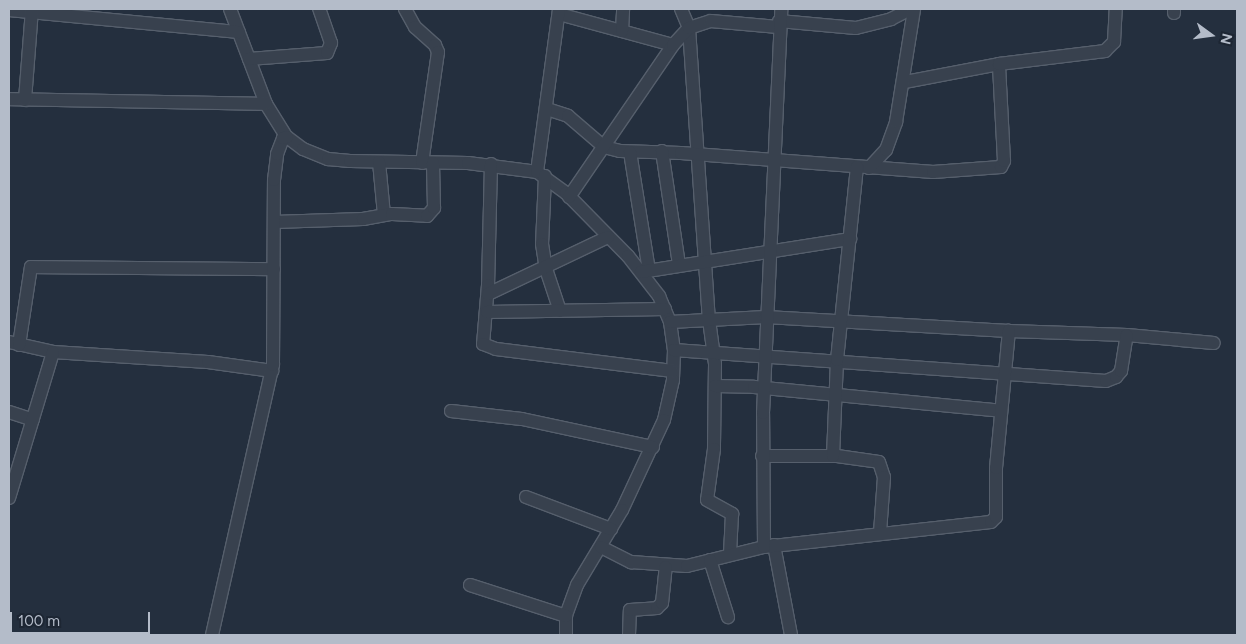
<!DOCTYPE html>
<html>
<head>
<meta charset="utf-8">
<style>
  body { margin:0 }
  #map { position:relative; width:1246px; height:644px; overflow:hidden; background:#242f3e; font-family:Figtree,sans-serif }
  div>[style] { position:absolute }
  .roads { filter:drop-shadow(1px 0 #565f6c) drop-shadow(-1px 0 #565f6c) drop-shadow(0 1px #565f6c) drop-shadow(0 -1px #565f6c) }
  .minor>* { height:12px; margin:-6px; padding:0 6px; transform-origin:6px; border-radius:6px; background:#38414e }
  span { translate:-50% -50%; white-space:nowrap; text-align:center; line-height:1.15; -webkit-text-stroke:4.5px #1d2633; paint-order:stroke }
  .frame { position:absolute; inset:0; border:10px solid #b4bcc9; pointer-events:none }
  .north { position:absolute; left:1186px; top:10px; width:50px; height:50px; -webkit-text-stroke:4px #1d2633; paint-order:stroke; rotate:104deg; font-size:14px; font-weight:700; line-height:20px; text-align:center; color:#b4bcc9 }
  .north::after { content:''; display:block; margin:auto; width:18px; height:22px; background:#b4bcc9; clip-path:polygon(50% 0,100% 100%,50% 72%,0 100%) }
  .scale { position:absolute; left:10px; top:612px; width:140px; height:22px; box-sizing:border-box; border:2px solid #b4bcc9; border-top:0; padding-left:6px; font-size:15px; line-height:18px; white-space:nowrap; color:#b4bcc9; -webkit-text-stroke:4px #1d2633; paint-order:stroke }
</style>
</head>
<body>
<div id="map">
  <div class="roads">
    <div class="minor">
      <i style="left:230px;top:9px;width:102px;rotate:69.2deg"></i>
      <i style="left:266px;top:104px;width:39px;rotate:58deg"></i>
      <i style="left:287px;top:137px;width:20px;rotate:37deg"></i>
      <i style="left:303px;top:149px;width:27px;rotate:22deg"></i>
      <i style="left:328px;top:159px;width:22px;rotate:5deg"></i>
      <i style="left:350px;top:161px;width:118px;rotate:1deg"></i>
      <i style="left:468px;top:163px;width:70px;rotate:7.4deg"></i>
      <i style="left:537px;top:172px;width:36px;rotate:36deg"></i>
      <i style="left:566px;top:193px;width:88px;rotate:45.5deg"></i>
      <i style="left:628px;top:256px;width:51px;rotate:52.2deg"></i>
      <i style="left:659px;top:296px;width:28px;rotate:67deg"></i>
      <i style="left:670px;top:322px;width:28px;rotate:82deg"></i>
      <i style="left:674px;top:350px;width:30px;rotate:92deg"></i>
      <i style="left:673px;top:380px;width:41px;rotate:102.7deg"></i>
      <i style="left:664px;top:420px;width:99px;rotate:115deg"></i>
      <i style="left:622px;top:510px;width:87px;rotate:121deg"></i>
      <i style="left:577px;top:585px;width:33px;rotate:110deg"></i>
      <i style="left:566px;top:616px;width:19px;rotate:90deg"></i>
      <i style="left:405px;top:9px;width:21px;rotate:61deg"></i>
      <i style="left:415px;top:27px;width:27px;rotate:42deg"></i>
      <i style="left:435px;top:45px;width:8px;rotate:67deg"></i>
      <i style="left:438px;top:52px;width:112px;rotate:98.2deg"></i>
      <i style="left:681px;top:9px;width:21px;rotate:67deg"></i>
      <i style="left:689px;top:28px;width:293px;rotate:86.1deg"></i>
      <i style="left:709px;top:320px;width:44px;rotate:82.2deg"></i>
      <i style="left:715px;top:364px;width:85px;rotate:90.7deg"></i>
      <i style="left:714px;top:449px;width:51px;rotate:97.8deg"></i>
      <i style="left:707px;top:500px;width:29px;rotate:29deg"></i>
      <i style="left:732px;top:514px;width:40px;rotate:92.9deg"></i>
      <i style="left:9px;top:10px;width:231px;rotate:5.5deg"></i>
      <i style="left:1174px;top:13px;width:4px;rotate:-90deg"></i>
      <i style="left:559px;top:14px;width:118px;rotate:15.2deg"></i>
      <i style="left:779px;top:21px;width:77px;rotate:5.2deg"></i>
      <i style="left:856px;top:28px;width:36px;rotate:-14deg"></i>
      <i style="left:891px;top:19px;width:22px;rotate:-27deg"></i>
      <i style="left:622px;top:31px;width:22px;rotate:-87deg"></i>
      <i style="left:249px;top:59px;width:78px;rotate:-4.4deg"></i>
      <i style="left:327px;top:53px;width:11px;rotate:-68deg"></i>
      <i style="left:331px;top:43px;width:36px;rotate:-109deg"></i>
      <i style="left:905px;top:82px;width:96px;rotate:-10.8deg"></i>
      <i style="left:9px;top:99px;width:257px;rotate:1.1deg"></i>
      <i style="left:25px;top:100px;width:91px;rotate:-85.6deg"></i>
      <i style="left:547px;top:109px;width:22px;rotate:18deg"></i>
      <i style="left:568px;top:116px;width:48px;rotate:40.7deg"></i>
      <i style="left:604px;top:147px;width:16px;rotate:14deg"></i>
      <i style="left:620px;top:151px;width:61px;rotate:1.9deg"></i>
      <i style="left:681px;top:153px;width:253px;rotate:4.3deg"></i>
      <i style="left:933px;top:172px;width:68px;rotate:-4.2deg"></i>
      <i style="left:1001px;top:167px;width:7px;rotate:-63deg"></i>
      <i style="left:1004px;top:161px;width:97px;rotate:-93deg"></i>
      <i style="left:999px;top:64px;width:107px;rotate:-7deg"></i>
      <i style="left:1105px;top:51px;width:13px;rotate:-45deg"></i>
      <i style="left:1114px;top:42px;width:33px;rotate:-87deg"></i>
      <i style="left:662px;top:151px;width:115px;rotate:81.5deg"></i>
      <i style="left:630px;top:152px;width:120px;rotate:80.9deg"></i>
      <i style="left:379px;top:162px;width:53px;rotate:84.6deg"></i>
      <i style="left:491px;top:164px;width:121px;rotate:91.4deg"></i>
      <i style="left:488px;top:285px;width:59px;rotate:94.8deg"></i>
      <i style="left:483px;top:344px;width:14px;rotate:21deg"></i>
      <i style="left:496px;top:349px;width:178px;rotate:7.1deg"></i>
      <i style="left:869px;top:168px;width:25px;rotate:-47deg"></i>
      <i style="left:886px;top:150px;width:30px;rotate:-70deg"></i>
      <i style="left:896px;top:122px;width:114px;rotate:-80.9deg"></i>
      <i style="left:537px;top:172px;width:164px;rotate:-82.3deg"></i>
      <i style="left:545px;top:176px;width:68px;rotate:92.5deg"></i>
      <i style="left:542px;top:244px;width:25px;rotate:81deg"></i>
      <i style="left:546px;top:269px;width:44px;rotate:71.6deg"></i>
      <i style="left:569px;top:197px;width:184px;rotate:-55.6deg"></i>
      <i style="left:673px;top:45px;width:23px;rotate:-47deg"></i>
      <i style="left:689px;top:28px;width:23px;rotate:-18deg"></i>
      <i style="left:711px;top:21px;width:67px;rotate:5.1deg"></i>
      <i style="left:274px;top:222px;width:89px;rotate:-1.9deg"></i>
      <i style="left:363px;top:219px;width:29px;rotate:-10deg"></i>
      <i style="left:392px;top:214px;width:35px;rotate:3deg"></i>
      <i style="left:427px;top:216px;width:11px;rotate:-49deg"></i>
      <i style="left:434px;top:208px;width:45px;rotate:-91.3deg"></i>
      <i style="left:641px;top:272px;width:212px;rotate:-9deg"></i>
      <i style="left:488px;top:294px;width:133px;rotate:-25.4deg"></i>
      <i style="left:487px;top:312px;width:178px;rotate:-1deg"></i>
      <i style="left:670px;top:322px;width:96px;rotate:-3deg"></i>
      <i style="left:766px;top:317px;width:243px;rotate:3.3deg"></i>
      <i style="left:1009px;top:331px;width:118px;rotate:1.9deg"></i>
      <i style="left:1127px;top:335px;width:87px;rotate:5.3deg"></i>
      <i style="left:9px;top:342px;width:45px;rotate:12.8deg"></i>
      <i style="left:53px;top:352px;width:155px;rotate:3.7deg"></i>
      <i style="left:208px;top:362px;width:65px;rotate:8deg"></i>
      <i style="left:19px;top:345px;width:79px;rotate:-81.3deg"></i>
      <i style="left:31px;top:267px;width:243px;rotate:0.5deg"></i>
      <i style="left:674px;top:350px;width:433px;rotate:4.1deg"></i>
      <i style="left:1106px;top:381px;width:11px;rotate:-22deg"></i>
      <i style="left:1116px;top:377px;width:8px;rotate:-50deg"></i>
      <i style="left:1121px;top:371px;width:36px;rotate:-81deg"></i>
      <i style="left:715px;top:386px;width:39px;rotate:1deg"></i>
      <i style="left:754px;top:387px;width:248px;rotate:5.5deg"></i>
      <i style="left:451px;top:411px;width:71px;rotate:6.4deg"></i>
      <i style="left:522px;top:419px;width:134px;rotate:12.1deg"></i>
      <i style="left:9px;top:412px;width:25px;rotate:18deg"></i>
      <i style="left:762px;top:456px;width:75px"></i>
      <i style="left:837px;top:456px;width:42px;rotate:8.1deg"></i>
      <i style="left:879px;top:462px;width:16px;rotate:72deg"></i>
      <i style="left:884px;top:477px;width:56px;rotate:94.1deg"></i>
      <i style="left:833px;top:456px;width:96px;rotate:-87.6deg"></i>
      <i style="left:837px;top:360px;width:194px;rotate:-84.1deg"></i>
      <i style="left:526px;top:497px;width:91px;rotate:20.6deg"></i>
      <i style="left:9px;top:498px;width:152px;rotate:-73.2deg"></i>
      <i style="left:774px;top:545px;width:92px;rotate:79.3deg"></i>
      <i style="left:601px;top:547px;width:34px;rotate:27deg"></i>
      <i style="left:631px;top:562px;width:56px;rotate:4.1deg"></i>
      <i style="left:687px;top:566px;width:79px;rotate:-13.9deg"></i>
      <i style="left:764px;top:547px;width:228px;rotate:-6.3deg"></i>
      <i style="left:991px;top:522px;width:7px;rotate:-45deg"></i>
      <i style="left:996px;top:517px;width:49px;rotate:-90deg"></i>
      <i style="left:996px;top:468px;width:138px;rotate:-84.6deg"></i>
      <i style="left:764px;top:547px;width:134px;rotate:-90.4deg"></i>
      <i style="left:763px;top:413px;width:404px;rotate:-87.4deg"></i>
      <i style="left:710px;top:560px;width:60px;rotate:72.5deg"></i>
      <i style="left:470px;top:585px;width:101px;rotate:17.9deg"></i>
      <i style="left:212px;top:635px;width:277px;rotate:-77.3deg"></i>
      <i style="left:273px;top:365px;width:185px;rotate:-89.7deg"></i>
      <i style="left:274px;top:180px;width:26px;rotate:-83deg"></i>
      <i style="left:277px;top:154px;width:17px;rotate:-69deg"></i>
      <i style="left:283px;top:138px;width:4px;rotate:-14deg"></i>
      <i style="left:629px;top:635px;width:25px;rotate:-88deg"></i>
      <i style="left:630px;top:610px;width:27px;rotate:-4deg"></i>
      <i style="left:657px;top:608px;width:7px;rotate:-45deg"></i>
      <i style="left:662px;top:603px;width:36px;rotate:-84deg"></i>
    </div>
  </div>
  <div class="frame"></div>
  <div class="north">N</div>
  <div class="scale">100 m</div>
</div>
</body>
</html>
